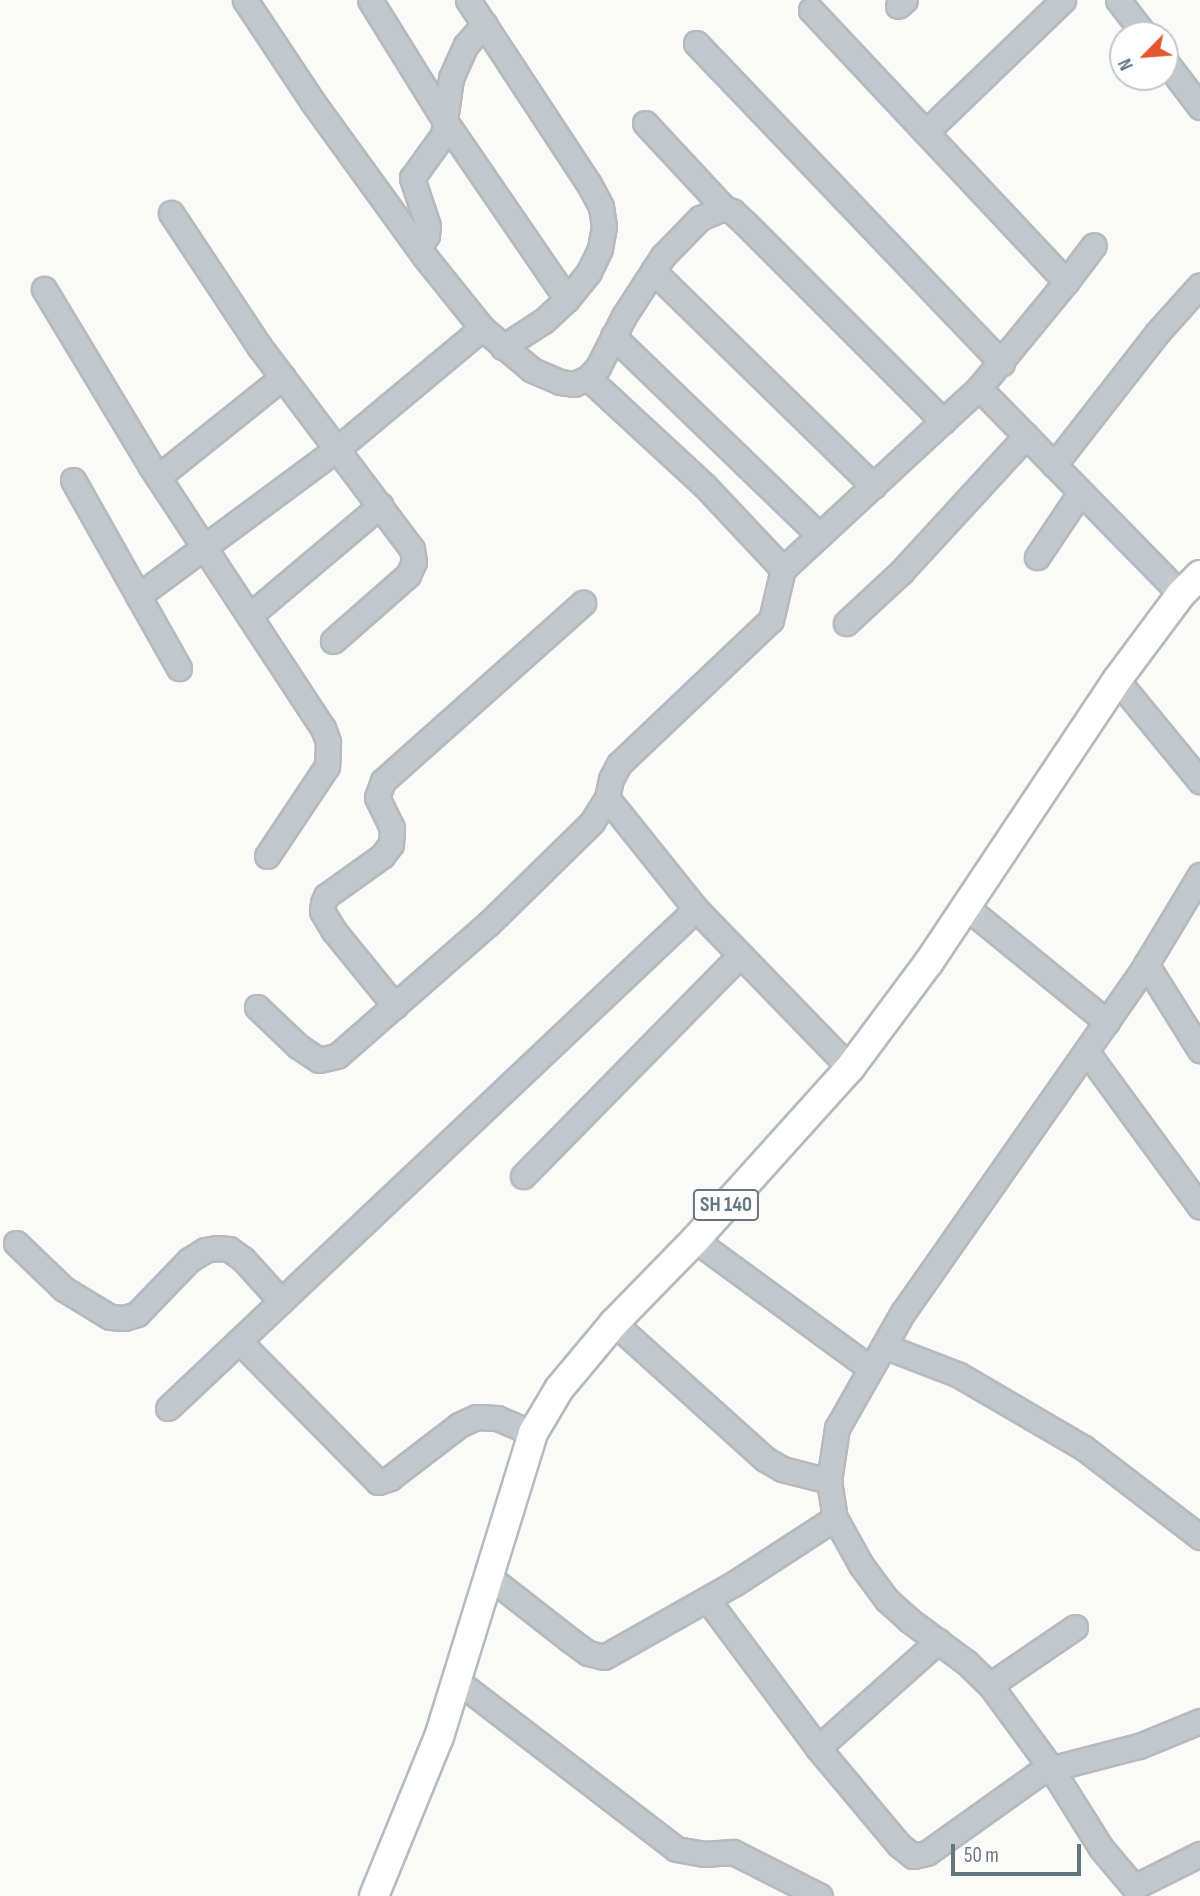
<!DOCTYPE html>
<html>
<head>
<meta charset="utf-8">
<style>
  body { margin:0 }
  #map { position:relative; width:1200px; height:1896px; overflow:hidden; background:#fafaf8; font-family:"Sofia Sans Condensed",sans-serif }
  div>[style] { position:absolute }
  .roads { filter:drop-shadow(2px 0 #b5babe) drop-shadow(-2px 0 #b5babe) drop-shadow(0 2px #b5babe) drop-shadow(0 -2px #b5babe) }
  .minor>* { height:23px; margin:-11.5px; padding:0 11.5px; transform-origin:11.5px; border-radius:11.5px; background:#c3c8cc }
  .major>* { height:28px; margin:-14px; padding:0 14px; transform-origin:14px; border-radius:14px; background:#fff }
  span { translate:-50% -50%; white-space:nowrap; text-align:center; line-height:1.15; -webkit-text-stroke:7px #fff; paint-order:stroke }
  .shield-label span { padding:2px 5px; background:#fff; border:2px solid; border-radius:5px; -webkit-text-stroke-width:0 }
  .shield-label { font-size:21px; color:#657683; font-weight:700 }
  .north { position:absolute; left:1109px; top:21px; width:70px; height:70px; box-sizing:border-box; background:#fff; border:2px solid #c1c8cd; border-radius:50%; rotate:245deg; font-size:19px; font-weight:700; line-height:28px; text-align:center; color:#657683 }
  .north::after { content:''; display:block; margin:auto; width:24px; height:32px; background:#e4572e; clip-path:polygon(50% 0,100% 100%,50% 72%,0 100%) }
  .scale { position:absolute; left:951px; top:1844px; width:130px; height:32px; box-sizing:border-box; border:4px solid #657683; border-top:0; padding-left:9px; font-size:21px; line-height:24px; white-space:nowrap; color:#657683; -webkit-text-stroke:5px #fff; paint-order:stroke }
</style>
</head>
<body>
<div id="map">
  <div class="roads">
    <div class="minor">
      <i style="left:245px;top:0;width:121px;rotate:56.4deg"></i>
      <i style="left:312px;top:101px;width:193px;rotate:54.1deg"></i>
      <i style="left:425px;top:257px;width:91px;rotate:51.2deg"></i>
      <i style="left:482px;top:328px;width:65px;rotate:40deg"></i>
      <i style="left:532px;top:370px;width:30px;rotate:23deg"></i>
      <i style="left:560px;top:382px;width:14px;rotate:8deg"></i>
      <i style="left:574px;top:384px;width:15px;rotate:-23deg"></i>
      <i style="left:588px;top:378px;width:15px;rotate:-48deg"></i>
      <i style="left:598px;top:367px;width:57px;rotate:-63deg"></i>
      <i style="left:624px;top:316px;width:72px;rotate:-57deg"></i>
      <i style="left:663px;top:256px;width:53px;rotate:-45.8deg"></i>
      <i style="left:700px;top:218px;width:26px;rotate:-23deg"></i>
      <i style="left:724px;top:208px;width:9px;rotate:21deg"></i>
      <i style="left:732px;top:211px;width:19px;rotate:43deg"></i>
      <i style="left:746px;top:224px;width:279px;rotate:45deg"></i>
      <i style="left:943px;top:421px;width:49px;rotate:-42.5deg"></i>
      <i style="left:979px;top:388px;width:289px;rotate:45.6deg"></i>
      <i style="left:370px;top:0;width:142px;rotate:58.2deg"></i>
      <i style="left:445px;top:121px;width:216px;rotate:55.6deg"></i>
      <i style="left:468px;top:0;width:220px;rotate:56.7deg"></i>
      <i style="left:589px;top:184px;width:26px;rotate:62deg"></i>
      <i style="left:601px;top:207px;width:19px;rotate:81deg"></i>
      <i style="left:604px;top:226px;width:23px;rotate:100deg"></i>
      <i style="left:600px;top:249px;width:25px;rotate:116deg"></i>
      <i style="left:589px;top:272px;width:35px;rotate:129deg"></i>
      <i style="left:567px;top:299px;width:33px;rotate:137deg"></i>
      <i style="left:543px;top:321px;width:48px;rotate:147deg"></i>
      <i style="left:1118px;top:0;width:44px;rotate:52.4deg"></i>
      <i style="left:898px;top:6px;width:9px;rotate:-41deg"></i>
      <i style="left:811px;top:10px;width:373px;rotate:46.8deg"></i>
      <i style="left:1066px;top:282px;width:137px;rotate:129.4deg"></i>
      <i style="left:696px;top:43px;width:443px;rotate:46.3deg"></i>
      <i style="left:1165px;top:61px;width:58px;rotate:52.7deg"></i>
      <i style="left:645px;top:123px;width:116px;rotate:47.1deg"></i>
      <i style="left:926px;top:132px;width:190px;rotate:-43.9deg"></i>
      <i style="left:171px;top:213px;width:159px;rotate:56.5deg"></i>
      <i style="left:259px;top:346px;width:254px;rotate:53deg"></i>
      <i style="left:412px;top:549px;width:13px;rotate:81deg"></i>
      <i style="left:414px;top:562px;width:14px;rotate:115deg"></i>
      <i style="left:408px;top:575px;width:100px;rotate:138.7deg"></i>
      <i style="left:419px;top:248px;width:15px;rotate:-58deg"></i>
      <i style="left:427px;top:235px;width:9px;rotate:-84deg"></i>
      <i style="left:428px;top:226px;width:51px;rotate:-108.4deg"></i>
      <i style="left:412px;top:178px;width:53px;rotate:-54.2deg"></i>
      <i style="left:443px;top:135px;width:58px;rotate:-82deg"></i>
      <i style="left:451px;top:78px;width:36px;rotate:-66deg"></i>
      <i style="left:466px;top:45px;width:28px;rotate:-49deg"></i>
      <i style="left:653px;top:271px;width:308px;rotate:44.3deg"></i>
      <i style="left:1066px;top:282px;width:46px;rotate:-52.9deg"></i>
      <i style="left:44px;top:289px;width:205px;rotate:58.9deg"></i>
      <i style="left:150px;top:465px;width:315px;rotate:56.7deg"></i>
      <i style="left:323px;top:728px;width:15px;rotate:70deg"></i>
      <i style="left:328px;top:742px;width:24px;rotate:92deg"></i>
      <i style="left:327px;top:766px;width:108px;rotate:123.7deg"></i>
      <i style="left:613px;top:336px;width:286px;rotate:44deg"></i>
      <i style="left:588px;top:378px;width:159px;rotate:42.7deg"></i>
      <i style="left:705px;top:486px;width:114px;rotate:46.8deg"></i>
      <i style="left:1054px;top:465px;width:167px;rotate:-52deg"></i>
      <i style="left:1157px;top:333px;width:64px;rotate:-48.1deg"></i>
      <i style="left:158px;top:477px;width:160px;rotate:-38.7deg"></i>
      <i style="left:73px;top:480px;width:216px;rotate:60.6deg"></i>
      <i style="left:1037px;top:557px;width:77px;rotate:-56.1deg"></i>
      <i style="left:138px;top:596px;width:247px;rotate:-36.5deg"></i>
      <i style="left:337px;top:449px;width:189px;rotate:-39.8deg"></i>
      <i style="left:249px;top:616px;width:172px;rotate:-40.1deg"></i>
      <i style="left:846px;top:623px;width:75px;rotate:-42.8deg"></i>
      <i style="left:901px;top:572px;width:185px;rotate:-47.4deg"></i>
      <i style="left:1117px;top:680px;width:131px;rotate:50.6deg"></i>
      <i style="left:607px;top:798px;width:142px;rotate:51.3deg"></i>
      <i style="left:696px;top:909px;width:221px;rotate:45.9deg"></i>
      <i style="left:1200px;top:875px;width:112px;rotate:121.1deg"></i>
      <i style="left:1142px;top:971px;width:416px;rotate:125deg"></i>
      <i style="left:903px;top:1312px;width:133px;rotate:119.6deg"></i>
      <i style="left:837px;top:1428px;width:54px;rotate:98.6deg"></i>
      <i style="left:829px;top:1481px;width:37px;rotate:81deg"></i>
      <i style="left:835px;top:1518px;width:54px;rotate:61deg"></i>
      <i style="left:861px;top:1565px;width:44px;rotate:53.4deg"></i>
      <i style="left:887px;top:1600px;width:30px;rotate:42deg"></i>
      <i style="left:909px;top:1620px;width:71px;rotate:36.4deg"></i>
      <i style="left:966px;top:1662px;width:33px;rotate:44deg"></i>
      <i style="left:990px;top:1685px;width:103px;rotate:53.7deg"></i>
      <i style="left:1051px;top:1768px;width:94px;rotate:58deg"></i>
      <i style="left:1101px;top:1848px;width:51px;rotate:49.8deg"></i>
      <i style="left:1134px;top:1887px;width:74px;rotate:-26.6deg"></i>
      <i style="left:966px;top:907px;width:182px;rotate:39.2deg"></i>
      <i style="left:1146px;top:964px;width:102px;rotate:57.9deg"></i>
      <i style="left:395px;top:1006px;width:97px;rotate:-129.1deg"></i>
      <i style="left:334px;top:931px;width:23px;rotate:-121deg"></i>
      <i style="left:322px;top:911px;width:8px;rotate:-83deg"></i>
      <i style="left:323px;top:903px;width:8px;rotate:-67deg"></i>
      <i style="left:326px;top:896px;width:69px;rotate:-35.5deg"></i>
      <i style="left:382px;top:856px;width:15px;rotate:-53deg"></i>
      <i style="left:391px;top:844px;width:16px;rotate:-86deg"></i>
      <i style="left:392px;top:828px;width:34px;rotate:-116deg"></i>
      <i style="left:377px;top:797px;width:17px;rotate:-69deg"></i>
      <i style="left:383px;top:781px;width:268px;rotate:-41.7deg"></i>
      <i style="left:257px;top:1007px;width:57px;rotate:43.6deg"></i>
      <i style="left:298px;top:1046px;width:25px;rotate:34deg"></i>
      <i style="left:319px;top:1060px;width:18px;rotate:-13deg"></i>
      <i style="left:337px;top:1056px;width:201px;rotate:-41.2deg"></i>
      <i style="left:488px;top:924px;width:146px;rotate:-44.4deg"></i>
      <i style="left:592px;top:822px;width:28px;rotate:-58deg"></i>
      <i style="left:607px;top:798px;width:19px;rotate:-78deg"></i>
      <i style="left:611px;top:779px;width:17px;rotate:-62deg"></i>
      <i style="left:619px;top:764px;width:209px;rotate:-43.5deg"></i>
      <i style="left:771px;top:620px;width:52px;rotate:-76.8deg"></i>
      <i style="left:783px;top:569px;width:218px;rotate:-42.8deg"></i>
      <i style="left:1086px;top:1051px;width:193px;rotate:53.8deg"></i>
      <i style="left:523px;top:1176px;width:310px;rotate:-45.5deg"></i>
      <i style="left:695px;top:1240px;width:217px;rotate:36.2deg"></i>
      <i style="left:16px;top:1243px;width:66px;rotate:43.8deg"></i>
      <i style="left:64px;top:1289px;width:54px;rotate:31.3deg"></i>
      <i style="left:110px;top:1317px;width:14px;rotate:4deg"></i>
      <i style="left:124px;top:1318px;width:14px;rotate:-17deg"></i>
      <i style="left:137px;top:1314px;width:75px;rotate:-46.1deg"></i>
      <i style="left:189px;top:1260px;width:19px;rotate:-32deg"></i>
      <i style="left:205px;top:1250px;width:12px;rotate:-9deg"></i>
      <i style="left:217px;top:1248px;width:12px;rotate:5deg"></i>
      <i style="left:229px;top:1249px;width:17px;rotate:36deg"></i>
      <i style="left:243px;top:1259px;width:57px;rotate:47.9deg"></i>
      <i style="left:614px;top:1323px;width:203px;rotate:42deg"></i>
      <i style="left:765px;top:1459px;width:20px;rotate:30deg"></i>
      <i style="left:782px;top:1469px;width:49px;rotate:14.3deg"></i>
      <i style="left:239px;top:1341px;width:198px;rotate:45.4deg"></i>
      <i style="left:378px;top:1482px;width:13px;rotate:-18deg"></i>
      <i style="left:390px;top:1478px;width:87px;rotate:-37.5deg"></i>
      <i style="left:459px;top:1425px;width:19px;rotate:-25deg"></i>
      <i style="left:476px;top:1417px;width:21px;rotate:3deg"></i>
      <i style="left:497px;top:1418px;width:39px;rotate:23deg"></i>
      <i style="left:884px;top:1346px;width:80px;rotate:21.1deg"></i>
      <i style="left:959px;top:1375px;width:145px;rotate:30.3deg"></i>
      <i style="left:1084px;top:1448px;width:146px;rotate:37.5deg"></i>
      <i style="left:168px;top:1408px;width:726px;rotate:-43.38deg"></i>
      <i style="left:488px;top:1576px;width:104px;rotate:38deg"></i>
      <i style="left:570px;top:1640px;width:22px;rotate:36deg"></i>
      <i style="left:588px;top:1653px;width:16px;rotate:14deg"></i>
      <i style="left:604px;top:1657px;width:150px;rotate:-29.5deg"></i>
      <i style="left:735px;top:1583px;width:119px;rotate:-33deg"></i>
      <i style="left:707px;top:1599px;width:186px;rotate:53.3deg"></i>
      <i style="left:818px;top:1748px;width:126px;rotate:50.1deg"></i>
      <i style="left:899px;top:1845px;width:18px;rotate:38deg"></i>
      <i style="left:913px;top:1856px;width:14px;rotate:-12deg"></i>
      <i style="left:927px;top:1853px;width:141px;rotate:-35.5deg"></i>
      <i style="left:1042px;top:1771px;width:100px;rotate:-14.5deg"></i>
      <i style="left:1139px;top:1746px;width:66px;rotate:-22.3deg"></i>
      <i style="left:456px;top:1680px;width:277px;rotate:37.5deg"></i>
      <i style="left:676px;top:1849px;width:28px;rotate:10deg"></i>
      <i style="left:704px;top:1854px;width:29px;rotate:-4deg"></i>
      <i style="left:733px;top:1852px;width:97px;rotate:26.8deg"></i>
      <i style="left:990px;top:1685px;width:103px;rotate:-34.3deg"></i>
      <i style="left:818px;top:1748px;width:161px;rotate:-41.7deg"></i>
    </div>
    <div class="major">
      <i style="left:374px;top:1896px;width:172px;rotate:-67.8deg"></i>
      <i style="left:439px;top:1737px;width:318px;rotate:-72.8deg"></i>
      <i style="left:533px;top:1433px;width:51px;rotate:-59.4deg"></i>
      <i style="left:559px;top:1389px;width:86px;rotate:-50.2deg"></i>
      <i style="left:614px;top:1323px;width:116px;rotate:-45.7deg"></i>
      <i style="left:695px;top:1240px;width:232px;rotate:-48deg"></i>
      <i style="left:850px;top:1068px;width:132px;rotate:-53.3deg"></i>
      <i style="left:929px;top:962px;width:339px;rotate:-56.3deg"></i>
      <i style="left:1117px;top:680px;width:107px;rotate:-53.3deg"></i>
      <i style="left:1181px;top:594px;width:27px;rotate:-45deg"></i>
    </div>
  </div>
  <div class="shield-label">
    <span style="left:726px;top:1205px">SH 140</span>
  </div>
  <div class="north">N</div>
  <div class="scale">50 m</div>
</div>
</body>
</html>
